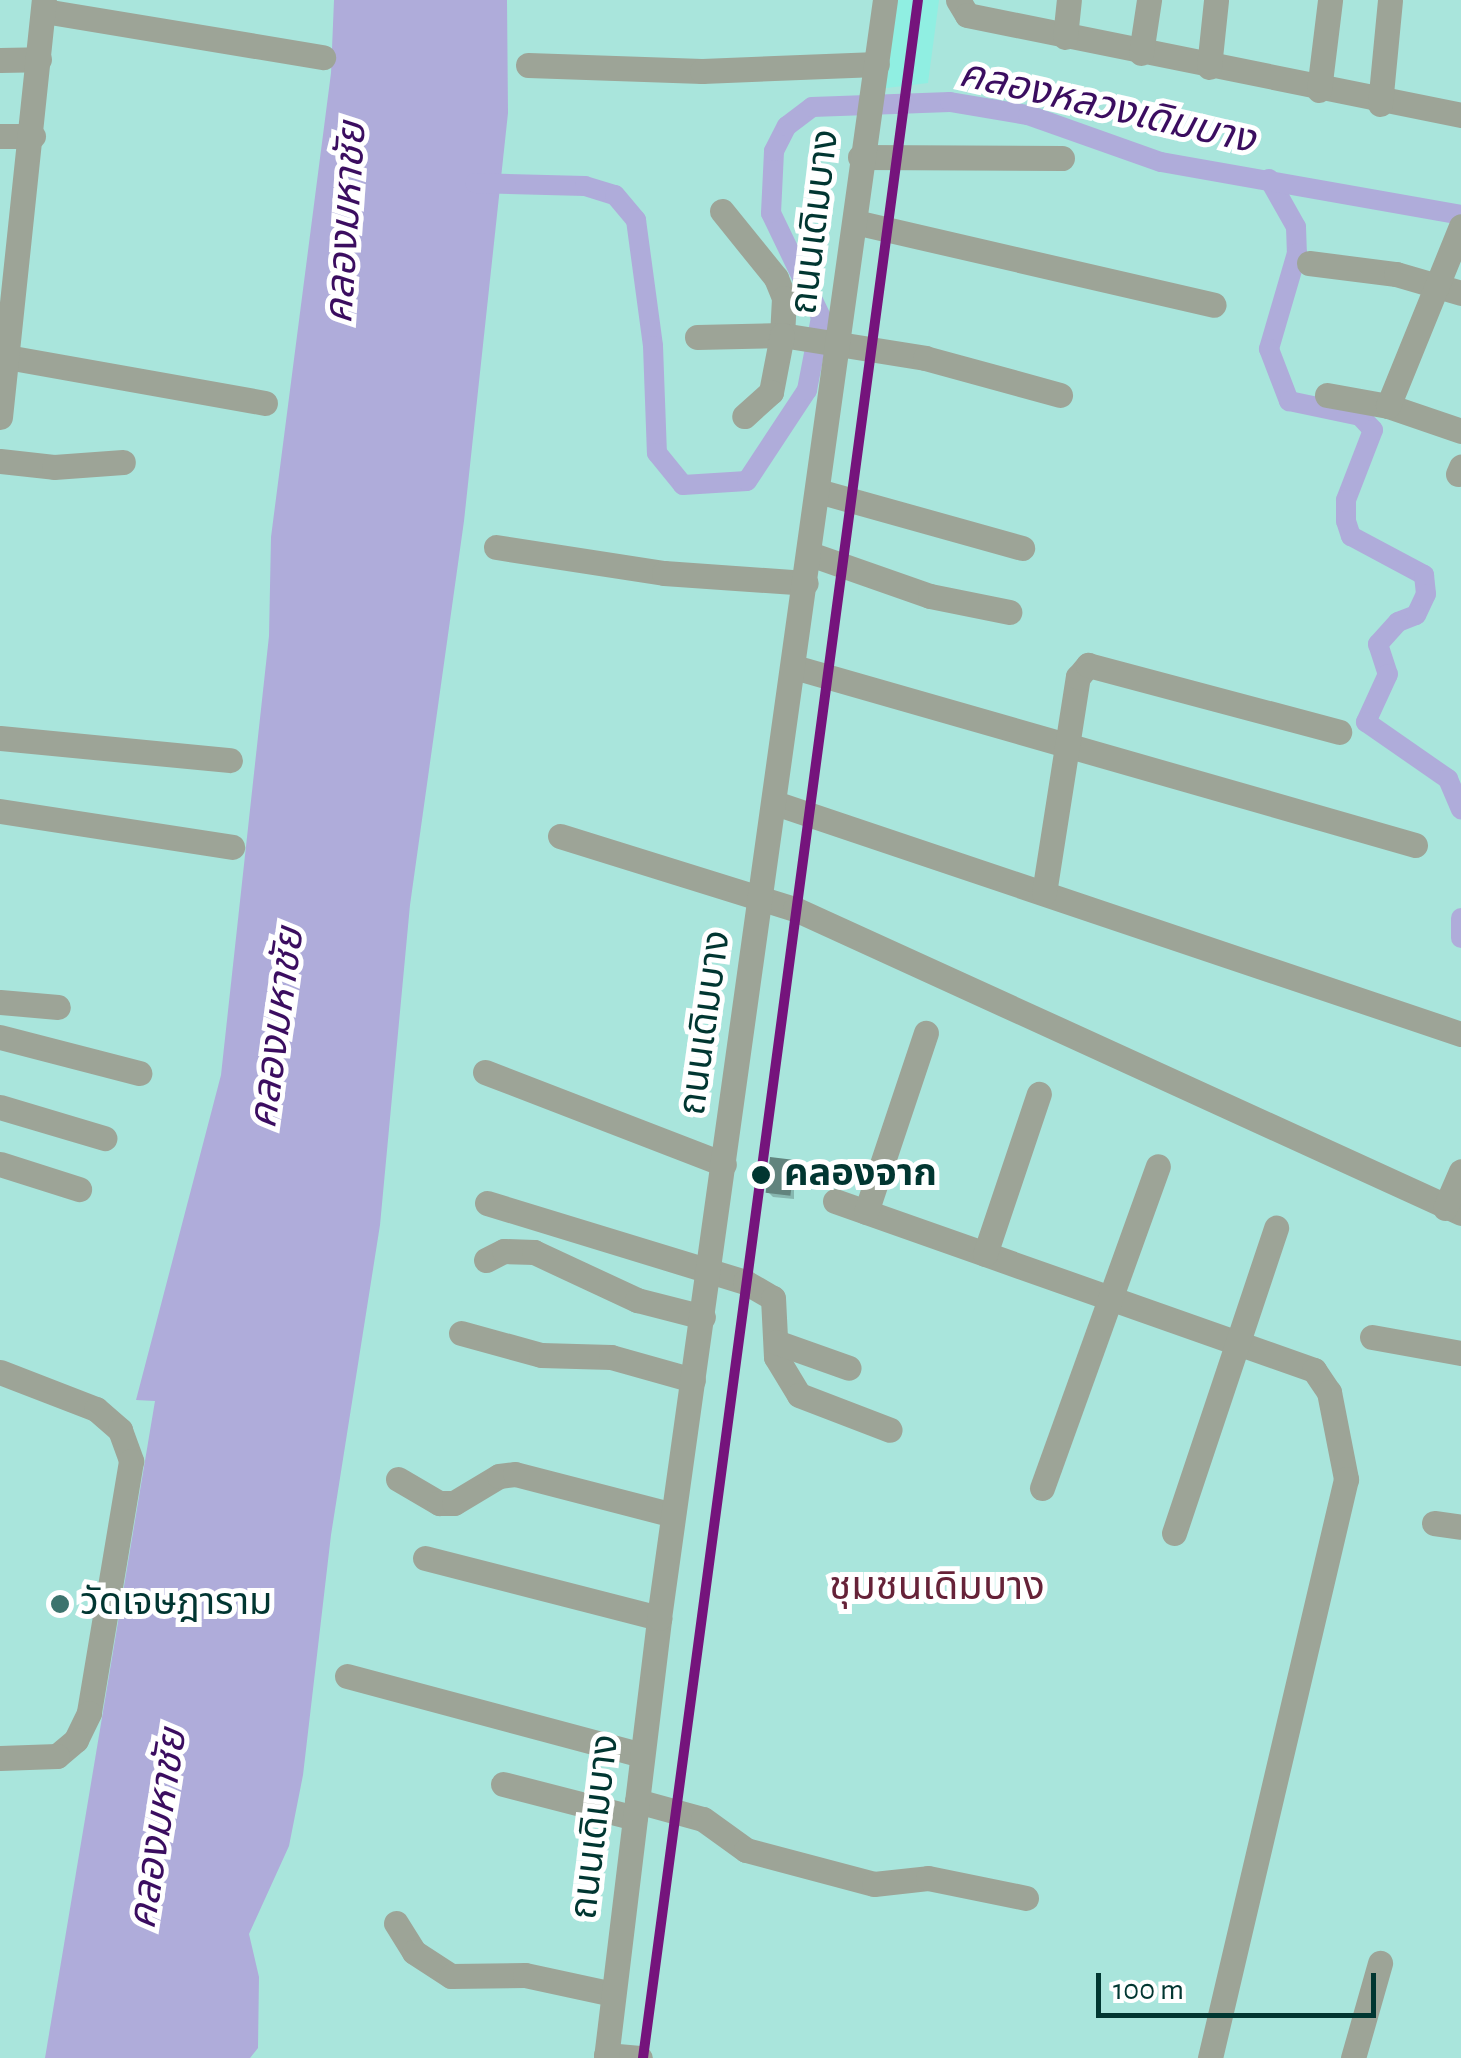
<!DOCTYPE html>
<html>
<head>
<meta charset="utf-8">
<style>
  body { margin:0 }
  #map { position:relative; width:1461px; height:2058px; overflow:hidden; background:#a9e5dc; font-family:"Alegreya Sans","Noto Sans Thai",sans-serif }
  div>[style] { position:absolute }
  .built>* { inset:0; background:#90efe2 }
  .water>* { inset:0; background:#afacda }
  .shadow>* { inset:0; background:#0003 }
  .canal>* { height:20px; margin:-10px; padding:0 10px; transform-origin:10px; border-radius:10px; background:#afacda }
  .building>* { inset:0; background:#62847e; transform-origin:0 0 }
  .minor>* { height:25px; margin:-12.5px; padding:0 12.5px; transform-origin:12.5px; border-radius:12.5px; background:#9da497 }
  .rail-1>* { height:10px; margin:-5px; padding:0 5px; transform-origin:5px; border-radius:5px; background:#75147c }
  .dots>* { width:28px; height:28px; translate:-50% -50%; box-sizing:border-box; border:5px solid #fff; border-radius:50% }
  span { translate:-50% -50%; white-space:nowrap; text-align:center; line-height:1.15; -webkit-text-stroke:10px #fff; paint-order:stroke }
  .street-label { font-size:38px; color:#013631 }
  .stop-label { font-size:38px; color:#013631; font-weight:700 }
  .left { translate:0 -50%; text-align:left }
  .poi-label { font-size:38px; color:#013631 }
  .water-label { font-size:40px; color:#3b0d60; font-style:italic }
  .neighbourhood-label { font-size:40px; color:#662238 }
  .scale { position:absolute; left:1096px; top:1973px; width:280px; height:45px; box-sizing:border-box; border:5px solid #013631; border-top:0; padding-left:12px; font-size:30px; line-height:35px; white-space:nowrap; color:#013631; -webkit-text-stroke:8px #fff; paint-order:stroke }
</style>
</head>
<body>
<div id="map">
  <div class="built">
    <i style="clip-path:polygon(891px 0,939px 0,928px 83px,878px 89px)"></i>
  </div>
  <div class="water">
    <i style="clip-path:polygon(334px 0,507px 0,508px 113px,464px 521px,410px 905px,380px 1225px,331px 1535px,303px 1775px,289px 1846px,249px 1934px,259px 1977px,258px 2048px,250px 2058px,45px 2058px,155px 1401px,136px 1400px,221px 1075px,269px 636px,271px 537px,331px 73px)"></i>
  </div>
  <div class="shadow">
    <i style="clip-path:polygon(794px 1162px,794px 1199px,773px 1197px,768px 1192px)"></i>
  </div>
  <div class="canal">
    <i style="left:1269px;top:179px;width:55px;rotate:60.6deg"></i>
    <i style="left:1296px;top:227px;width:26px;rotate:88deg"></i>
    <i style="left:1297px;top:253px;width:100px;rotate:106.3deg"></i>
    <i style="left:1269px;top:349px;width:56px;rotate:69deg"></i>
    <i style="left:1289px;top:401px;width:73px;rotate:11.9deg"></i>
    <i style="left:1360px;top:416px;width:19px;rotate:47deg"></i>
    <i style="left:1373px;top:430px;width:75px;rotate:111.1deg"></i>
    <i style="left:1346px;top:500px;width:21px;rotate:90deg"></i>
    <i style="left:1346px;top:521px;width:16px;rotate:72deg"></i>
    <i style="left:1351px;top:536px;width:83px;rotate:28.1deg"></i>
    <i style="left:1424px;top:575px;width:19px;rotate:84deg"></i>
    <i style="left:1426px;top:594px;width:23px;rotate:115deg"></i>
    <i style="left:1416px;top:615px;width:19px;rotate:159deg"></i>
    <i style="left:1398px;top:622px;width:30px;rotate:132deg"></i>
    <i style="left:1378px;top:644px;width:32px;rotate:72deg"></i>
    <i style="left:1388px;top:674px;width:53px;rotate:114.6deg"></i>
    <i style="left:1366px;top:722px;width:100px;rotate:34.8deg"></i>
    <i style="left:1448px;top:779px;width:33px;rotate:67deg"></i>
    <i style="left:475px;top:183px;width:110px;rotate:1.6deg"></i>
    <i style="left:585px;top:186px;width:31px;rotate:17deg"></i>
    <i style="left:615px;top:195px;width:33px;rotate:50deg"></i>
    <i style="left:636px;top:220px;width:127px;rotate:82.3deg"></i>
    <i style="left:653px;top:346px;width:107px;rotate:87.9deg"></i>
    <i style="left:657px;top:453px;width:41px;rotate:50.9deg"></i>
    <i style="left:683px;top:485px;width:64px;rotate:-3.6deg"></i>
    <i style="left:747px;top:481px;width:109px;rotate:-56.6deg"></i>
    <i style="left:807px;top:390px;width:74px;rotate:-79.1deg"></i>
    <i style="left:821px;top:317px;width:115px;rotate:-115.7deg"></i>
    <i style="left:771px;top:213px;width:62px;rotate:-87.2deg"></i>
    <i style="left:774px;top:151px;width:28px;rotate:-63deg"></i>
    <i style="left:787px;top:126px;width:31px;rotate:-37deg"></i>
    <i style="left:812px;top:107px;width:138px;rotate:-2.1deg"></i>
    <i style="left:950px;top:102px;width:79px;rotate:9.5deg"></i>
    <i style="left:1028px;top:115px;width:141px;rotate:19.5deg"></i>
    <i style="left:1161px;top:162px;width:305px;rotate:10deg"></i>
    <i style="left:1461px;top:918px;width:20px;rotate:90deg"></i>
  </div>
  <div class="building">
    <i style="left:770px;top:1157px;width:25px;height:36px;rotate:7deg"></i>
  </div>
  <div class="minor">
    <i style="left:958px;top:0;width:17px;rotate:59deg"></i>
    <i style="left:967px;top:15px;width:504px;rotate:11.44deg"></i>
    <i style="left:44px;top:11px;width:283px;rotate:9.4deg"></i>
    <i style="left:1065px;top:37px;width:37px;rotate:-84deg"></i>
    <i style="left:1141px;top:53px;width:54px;rotate:-81.4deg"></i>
    <i style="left:0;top:60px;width:39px;rotate:-1deg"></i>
    <i style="left:528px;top:65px;width:174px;rotate:2deg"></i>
    <i style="left:702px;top:71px;width:175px;rotate:-2.3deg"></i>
    <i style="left:1209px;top:67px;width:67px;rotate:-84deg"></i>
    <i style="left:1319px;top:90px;width:91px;rotate:-83deg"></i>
    <i style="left:1380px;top:104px;width:104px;rotate:-84.5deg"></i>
    <i style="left:0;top:136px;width:33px"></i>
    <i style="left:860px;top:157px;width:202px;rotate:0.3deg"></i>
    <i style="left:722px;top:211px;width:86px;rotate:51.1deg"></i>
    <i style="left:776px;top:278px;width:22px;rotate:68deg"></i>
    <i style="left:784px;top:298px;width:37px;rotate:93deg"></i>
    <i style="left:782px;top:335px;width:145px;rotate:9.1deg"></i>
    <i style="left:925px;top:358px;width:140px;rotate:15.3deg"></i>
    <i style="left:855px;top:222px;width:368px;rotate:13deg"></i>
    <i style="left:1309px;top:263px;width:88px;rotate:7.2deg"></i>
    <i style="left:1396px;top:274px;width:68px;rotate:16.3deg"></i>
    <i style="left:697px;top:337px;width:85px;rotate:-1.3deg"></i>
    <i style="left:782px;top:335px;width:58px;rotate:100.9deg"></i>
    <i style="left:771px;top:392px;width:36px;rotate:138deg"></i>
    <i style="left:7px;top:357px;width:262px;rotate:10.1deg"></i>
    <i style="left:1327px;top:395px;width:62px;rotate:10.2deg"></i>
    <i style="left:1388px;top:406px;width:77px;rotate:18.9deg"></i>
    <i style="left:1388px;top:406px;width:194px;rotate:-67.9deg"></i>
    <i style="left:0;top:417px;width:419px;rotate:-84deg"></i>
    <i style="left:0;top:461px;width:54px;rotate:6.3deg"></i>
    <i style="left:54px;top:467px;width:69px;rotate:-4.1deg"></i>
    <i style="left:1458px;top:474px;width:8px;rotate:-67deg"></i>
    <i style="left:818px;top:491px;width:212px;rotate:15.6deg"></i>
    <i style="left:496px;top:547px;width:170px;rotate:8.8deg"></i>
    <i style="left:664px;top:573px;width:142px;rotate:4deg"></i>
    <i style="left:810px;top:554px;width:127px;rotate:19.3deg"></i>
    <i style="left:930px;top:596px;width:81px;rotate:11.4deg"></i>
    <i style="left:794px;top:667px;width:646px;rotate:15.99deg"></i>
    <i style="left:0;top:738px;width:231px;rotate:5.5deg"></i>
    <i style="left:775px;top:803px;width:724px;rotate:18.61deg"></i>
    <i style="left:0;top:811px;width:235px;rotate:8.8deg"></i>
    <i style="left:560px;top:836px;width:246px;rotate:17.3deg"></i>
    <i style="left:795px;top:909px;width:732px;rotate:24.53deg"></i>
    <i style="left:1044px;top:893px;width:219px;rotate:-81.1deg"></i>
    <i style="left:1078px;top:677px;width:16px;rotate:-50deg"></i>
    <i style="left:1088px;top:665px;width:260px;rotate:14.9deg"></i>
    <i style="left:0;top:1002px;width:58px;rotate:4.9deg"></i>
    <i style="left:0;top:1037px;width:144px;rotate:14.5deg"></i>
    <i style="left:485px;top:1072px;width:256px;rotate:21.1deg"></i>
    <i style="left:0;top:1107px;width:109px;rotate:16.6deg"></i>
    <i style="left:0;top:1164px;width:83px;rotate:17.6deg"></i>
    <i style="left:835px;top:1201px;width:508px;rotate:19.43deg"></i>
    <i style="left:1314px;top:1370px;width:27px;rotate:56deg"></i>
    <i style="left:1329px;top:1392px;width:89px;rotate:78.9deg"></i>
    <i style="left:1346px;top:1479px;width:595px;rotate:103.22deg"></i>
    <i style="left:487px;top:1203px;width:270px;rotate:17deg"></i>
    <i style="left:745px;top:1282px;width:32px;rotate:30deg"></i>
    <i style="left:773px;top:1298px;width:59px;rotate:87.1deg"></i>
    <i style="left:776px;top:1357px;width:44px;rotate:58.8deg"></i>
    <i style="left:799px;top:1395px;width:97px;rotate:21deg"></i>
    <i style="left:1445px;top:1208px;width:40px;rotate:-66.6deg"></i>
    <i style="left:866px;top:1212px;width:189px;rotate:-71.5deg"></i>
    <i style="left:985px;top:1254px;width:169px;rotate:-71.4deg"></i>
    <i style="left:486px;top:1260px;width:20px;rotate:-27deg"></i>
    <i style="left:504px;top:1251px;width:30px;rotate:2deg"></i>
    <i style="left:534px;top:1252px;width:114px;rotate:25deg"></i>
    <i style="left:637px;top:1300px;width:68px;rotate:14.4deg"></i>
    <i style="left:461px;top:1333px;width:83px;rotate:15.4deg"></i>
    <i style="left:541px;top:1355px;width:70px;rotate:1.6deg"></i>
    <i style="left:611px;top:1357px;width:85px;rotate:15.7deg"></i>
    <i style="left:1372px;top:1337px;width:90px;rotate:10.2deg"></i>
    <i style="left:776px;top:1342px;width:77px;rotate:19.6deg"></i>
    <i style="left:0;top:1372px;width:103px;rotate:21.1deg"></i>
    <i style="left:96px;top:1409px;width:32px;rotate:41deg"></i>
    <i style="left:120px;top:1430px;width:33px;rotate:70deg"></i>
    <i style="left:131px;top:1461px;width:255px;rotate:99.5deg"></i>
    <i style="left:89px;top:1713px;width:30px;rotate:116deg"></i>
    <i style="left:76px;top:1740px;width:25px;rotate:140deg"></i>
    <i style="left:57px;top:1756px;width:57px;rotate:178deg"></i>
    <i style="left:398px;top:1479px;width:48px;rotate:30.3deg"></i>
    <i style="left:439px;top:1503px;width:15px"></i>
    <i style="left:454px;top:1503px;width:52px;rotate:-31deg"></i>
    <i style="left:499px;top:1476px;width:16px;rotate:-7deg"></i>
    <i style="left:515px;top:1474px;width:163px;rotate:14.5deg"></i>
    <i style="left:1042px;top:1488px;width:342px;rotate:-70.2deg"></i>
    <i style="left:1434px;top:1523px;width:27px;rotate:8deg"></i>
    <i style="left:1174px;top:1533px;width:322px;rotate:-71.5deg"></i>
    <i style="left:425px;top:1558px;width:242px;rotate:14.4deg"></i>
    <i style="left:347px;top:1676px;width:304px;rotate:15deg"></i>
    <i style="left:503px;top:1784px;width:136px;rotate:14.4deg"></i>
    <i style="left:637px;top:1801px;width:68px;rotate:15.3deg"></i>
    <i style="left:703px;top:1819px;width:53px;rotate:35.8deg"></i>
    <i style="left:746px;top:1850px;width:132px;rotate:14.9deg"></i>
    <i style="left:874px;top:1884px;width:54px;rotate:-6.3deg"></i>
    <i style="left:928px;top:1878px;width:100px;rotate:11.5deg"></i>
    <i style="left:396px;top:1923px;width:34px;rotate:58deg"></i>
    <i style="left:414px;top:1952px;width:44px;rotate:33deg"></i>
    <i style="left:451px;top:1976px;width:74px;rotate:-0.8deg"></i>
    <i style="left:525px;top:1975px;width:90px;rotate:12.2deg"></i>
    <i style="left:606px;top:2055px;width:34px;rotate:5deg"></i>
    <i style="left:606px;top:2058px;width:443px;rotate:-83.1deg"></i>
    <i style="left:659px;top:1618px;width:1634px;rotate:-82.05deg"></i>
    <i style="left:1353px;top:2058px;width:99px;rotate:-74.1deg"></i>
  </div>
  <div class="rail-1">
    <i style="left:643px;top:2058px;width:2076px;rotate:-82.39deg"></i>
  </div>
  <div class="dots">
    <i style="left:761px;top:1175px;background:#013631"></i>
    <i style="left:60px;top:1604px;background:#3c736d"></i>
  </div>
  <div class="street-label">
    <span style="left:816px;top:222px;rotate:-83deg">ถนนเดิมบาง</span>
    <span style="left:706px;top:1023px;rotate:-82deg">ถนนเดิมบาง</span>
    <span style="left:596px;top:1827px;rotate:-83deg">ถนนเดิมบาง</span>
  </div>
  <div class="stop-label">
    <span class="left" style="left:784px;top:1175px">คลองจาก</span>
  </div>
  <div class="poi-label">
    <span class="left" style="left:80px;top:1604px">วัดเจษฎาราม</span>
  </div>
  <div class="water-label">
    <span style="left:1107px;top:107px;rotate:13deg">คลองหลวงเดิมบาง</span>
    <span style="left:346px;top:223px;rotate:-86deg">คลองมหาชัย</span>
    <span style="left:277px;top:1028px;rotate:-82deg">คลองมหาชัย</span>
    <span style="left:158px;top:1829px;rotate:-81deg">คลองมหาชัย</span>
  </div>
  <div class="neighbourhood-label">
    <span style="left:937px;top:1587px">ชุมชนเดิมบาง</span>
  </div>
  <div class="scale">100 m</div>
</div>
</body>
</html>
